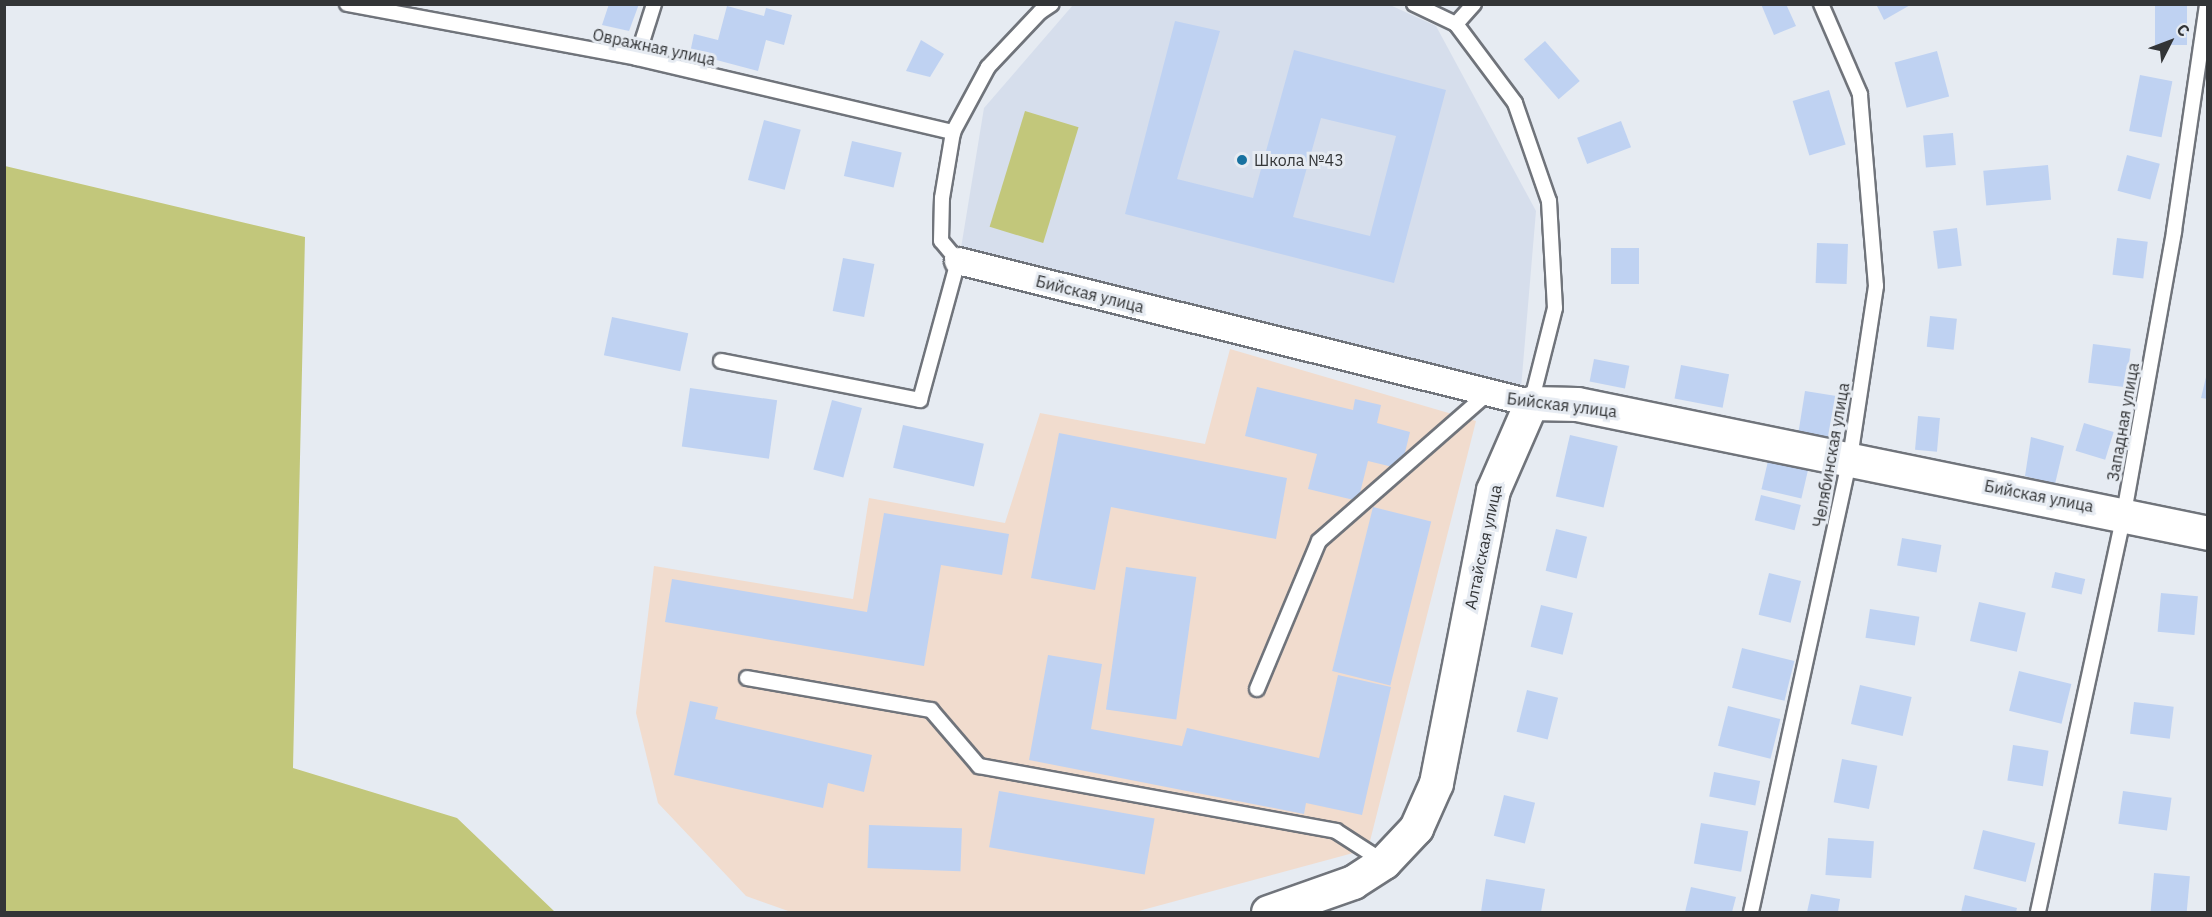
<!DOCTYPE html>
<html>
<head>
<meta charset="utf-8">
<style>
  body { margin:0 }
  #map { position:relative; width:2212px; height:917px; overflow:hidden; background:#e6ebf2; font-family:"IBM Plex Sans",sans-serif }
  div>[style] { position:absolute }
  .industrial>* { inset:0; background:#f1dcce }
  .built>* { inset:0; background:#d6deec }
  .green>* { inset:0; background:#c2c77b; transform-origin:0 0 }
  .building>* { inset:0; background:#bfd2f2; transform-origin:0 0 }
  .roads { filter:drop-shadow(2px 0 #70747b) drop-shadow(-2px 0 #70747b) drop-shadow(0 2px #70747b) drop-shadow(0 -2px #70747b) }
  .service>* { height:14px; margin:-7px; padding:0 7px; transform-origin:7px; border-radius:7px; background:#fff }
  .minor>* { height:26px; margin:-13px; padding:0 13px; transform-origin:13px; border-radius:13px; background:#fff }
  .tertiary>* { height:33px; margin:-16.5px; padding:0 16.5px; transform-origin:16.5px; border-radius:16.5px; background:#fff }
  .dots>* { width:16px; height:16px; translate:-50% -50%; box-sizing:border-box; border:3px solid #e6ebf2; border-radius:50% }
  span { translate:-50% -50%; white-space:nowrap; text-align:center; line-height:1.15; -webkit-text-stroke:6px #e6ebf2; paint-order:stroke }
  .street-label { font-size:16px; color:#333537 }
  .poi-label { font-size:16px; color:#333537 }
  .left { translate:0 -50%; text-align:left }
  .frame { position:absolute; inset:0; border:6px solid #333537; pointer-events:none }
  .north { position:absolute; left:2140px; top:12px; width:60px; height:60px; -webkit-text-stroke:4px #e6ebf2; paint-order:stroke; rotate:48deg; font-size:16px; font-weight:700; line-height:24px; text-align:center; color:#333537 }
  .north::after { content:''; display:block; margin:auto; width:21px; height:27px; background:#333537; clip-path:polygon(50% 0,100% 100%,50% 72%,0 100%) }
</style>
</head>
<body>
<div id="map">
  <div class="industrial">
    <i style="clip-path:polygon(1230px 349px,1476px 421px,1368px 849px,1135px 912px,791px 912px,746px 896px,658px 803px,636px 713px,654px 566px,853px 599px,869px 498px,1005px 523px,1040px 413px,1205px 444px)"></i>
  </div>
  <div class="built">
    <i style="clip-path:polygon(1073px 5px,1390px 5px,1436px 26px,1536px 211px,1521px 388px,961px 248px,984px 108px)"></i>
  </div>
  <div class="green">
    <i style="left:1025px;top:111px;width:56px;height:121px;rotate:17deg"></i>
    <i style="clip-path:polygon(5px 166px,305px 237px,293px 768px,457px 818px,555px 912px,5px 912px)"></i>
  </div>
  <div class="building">
    <i style="clip-path:polygon(609px 4px,639px 4px,629px 31px,602px 25px)"></i>
    <i style="clip-path:polygon(1761px 4px,1786px 4px,1796px 26px,1774px 35px)"></i>
    <i style="clip-path:polygon(1876px 4px,1912px 4px,1884px 20px)"></i>
    <i style="left:2155px;top:4px;width:32px;height:41px"></i>
    <i style="clip-path:polygon(727px 6px,764px 16px,766px 8px,792px 15px,784px 45px,766px 40px,758px 71px,690px 53px,694px 34px,718px 40px)"></i>
    <i style="clip-path:polygon(evenodd,1175px 21px,1220px 31px,1177px 179px,1253px 198px,1294px 50px,1446px 90px,1394px 283px,1125px 214px,1175px 21px,1321px 118px,1396px 136px,1370px 236px,1293px 217px,1321px 118px)"></i>
    <i style="clip-path:polygon(921px 40px,944px 54px,930px 77px,906px 71px)"></i>
    <i style="left:1545px;top:41px;width:53px;height:28px;rotate:49deg"></i>
    <i style="left:1937px;top:51px;width:47px;height:44px;rotate:75deg"></i>
    <i style="left:2140px;top:75px;width:33px;height:57px;rotate:11deg"></i>
    <i style="left:1829px;top:90px;width:57px;height:38px;rotate:73deg"></i>
    <i style="left:764px;top:120px;width:38px;height:62px;rotate:15deg"></i>
    <i style="left:1621px;top:121px;width:28px;height:47px;rotate:69deg"></i>
    <i style="left:1953px;top:133px;width:32px;height:30px;rotate:85deg"></i>
    <i style="left:852px;top:141px;width:51px;height:36px;rotate:13deg"></i>
    <i style="left:2127px;top:155px;width:34px;height:37px;rotate:15deg"></i>
    <i style="left:2048px;top:165px;width:35px;height:65px;rotate:85deg"></i>
    <i style="left:1957px;top:228px;width:38px;height:24px;rotate:83deg"></i>
    <i style="left:2117px;top:238px;width:31px;height:37px;rotate:7deg"></i>
    <i style="left:1817px;top:243px;width:31px;height:40px;rotate:2deg"></i>
    <i style="left:1639px;top:248px;width:36px;height:28px;rotate:90deg"></i>
    <i style="left:843px;top:258px;width:32px;height:54px;rotate:11deg"></i>
    <i style="left:1930px;top:316px;width:27px;height:31px;rotate:6deg"></i>
    <i style="left:612px;top:317px;width:78px;height:39px;rotate:12deg"></i>
    <i style="left:2093px;top:344px;width:38px;height:39px;rotate:7deg"></i>
    <i style="left:1594px;top:359px;width:36px;height:23px;rotate:11deg"></i>
    <i style="left:1681px;top:365px;width:49px;height:34px;rotate:11deg"></i>
    <i style="clip-path:polygon(2207px 373px,2208px 373px,2208px 399px,2201px 398px)"></i>
    <i style="clip-path:polygon(1257px 387px,1353px 410px,1355px 399px,1381px 405px,1377px 423px,1410px 432px,1401px 469px,1368px 461px,1358px 501px,1308px 489px,1317px 454px,1245px 436px)"></i>
    <i style="left:690px;top:388px;width:88px;height:59px;rotate:8deg"></i>
    <i style="left:1805px;top:391px;width:38px;height:42px;rotate:9deg"></i>
    <i style="left:832px;top:400px;width:31px;height:72px;rotate:15deg"></i>
    <i style="left:1918px;top:416px;width:22px;height:34px;rotate:5deg"></i>
    <i style="left:2084px;top:423px;width:31px;height:29px;rotate:17deg"></i>
    <i style="left:903px;top:425px;width:83px;height:44px;rotate:13deg"></i>
    <i style="clip-path:polygon(1059px 433px,1287px 478px,1276px 539px,1111px 507px,1095px 590px,1031px 578px)"></i>
    <i style="left:1570px;top:435px;width:49px;height:63px;rotate:13deg"></i>
    <i style="clip-path:polygon(2031px 437px,2064px 446px,2055px 484px,2025px 476px)"></i>
    <i style="left:1768px;top:461px;width:41px;height:29px;rotate:13deg"></i>
    <i style="left:1761px;top:495px;width:41px;height:26px;rotate:14deg"></i>
    <i style="left:1373px;top:507px;width:60px;height:169px;rotate:14deg"></i>
    <i style="clip-path:polygon(884px 513px,1009px 534px,1002px 575px,941px 565px,924px 666px,665px 622px,672px 579px,867px 612px)"></i>
    <i style="left:1556px;top:529px;width:32px;height:43px;rotate:14deg"></i>
    <i style="left:1902px;top:538px;width:40px;height:28px;rotate:10deg"></i>
    <i style="left:1126px;top:567px;width:71px;height:144px;rotate:8deg"></i>
    <i style="left:2055px;top:572px;width:31px;height:16px;rotate:13deg"></i>
    <i style="left:1769px;top:573px;width:33px;height:43px;rotate:14deg"></i>
    <i style="left:2161px;top:593px;width:37px;height:39px;rotate:5deg"></i>
    <i style="left:1979px;top:602px;width:48px;height:40px;rotate:13deg"></i>
    <i style="left:1541px;top:605px;width:33px;height:43px;rotate:14deg"></i>
    <i style="left:1870px;top:609px;width:50px;height:29px;rotate:9deg"></i>
    <i style="left:1742px;top:648px;width:54px;height:41px;rotate:14deg"></i>
    <i style="clip-path:polygon(1048px 655px,1102px 664px,1091px 729px,1182px 746px,1187px 728px,1319px 758px,1338px 675px,1391px 687px,1362px 815px,1306px 803px,1304px 814px,1029px 760px)"></i>
    <i style="left:2019px;top:671px;width:54px;height:41px;rotate:14deg"></i>
    <i style="left:1860px;top:685px;width:53px;height:40px;rotate:13deg"></i>
    <i style="left:1527px;top:690px;width:32px;height:43px;rotate:14deg"></i>
    <i style="clip-path:polygon(690px 701px,718px 707px,715px 719px,872px 755px,864px 792px,828px 783px,823px 808px,674px 775px)"></i>
    <i style="left:2134px;top:702px;width:40px;height:32px;rotate:7deg"></i>
    <i style="left:1728px;top:706px;width:54px;height:41px;rotate:14deg"></i>
    <i style="left:2013px;top:745px;width:36px;height:36px;rotate:9deg"></i>
    <i style="left:1842px;top:759px;width:36px;height:44px;rotate:11deg"></i>
    <i style="left:1714px;top:772px;width:47px;height:25px;rotate:11deg"></i>
    <i style="left:999px;top:791px;width:158px;height:57px;rotate:10deg"></i>
    <i style="left:2123px;top:791px;width:49px;height:33px;rotate:8deg"></i>
    <i style="left:1504px;top:795px;width:32px;height:42px;rotate:14deg"></i>
    <i style="left:1701px;top:823px;width:48px;height:41px;rotate:10deg"></i>
    <i style="left:869px;top:825px;width:93px;height:43px;rotate:2deg"></i>
    <i style="left:1983px;top:830px;width:54px;height:40px;rotate:14deg"></i>
    <i style="left:1828px;top:838px;width:46px;height:37px;rotate:4deg"></i>
    <i style="left:2154px;top:873px;width:36px;height:39px;rotate:5deg"></i>
    <i style="clip-path:polygon(1486px 879px,1545px 889px,1541px 912px,1481px 912px)"></i>
    <i style="clip-path:polygon(1691px 887px,1736px 897px,1732px 912px,1685px 912px)"></i>
    <i style="clip-path:polygon(1811px 894px,1840px 899px,1838px 912px,1807px 912px)"></i>
    <i style="clip-path:polygon(1965px 895px,2017px 908px,2016px 912px,1961px 912px)"></i>
  </div>
  <div class="roads">
    <div class="service">
      <i style="left:347px;top:4px;width:295px;rotate:10.5deg"></i>
      <i style="left:637px;top:58px;width:325px;rotate:13.2deg"></i>
      <i style="left:1414px;top:4px;width:47px;rotate:25.5deg"></i>
      <i style="left:1456px;top:24px;width:99px;rotate:53.2deg"></i>
      <i style="left:1515px;top:103px;width:104px;rotate:70.9deg"></i>
      <i style="left:1549px;top:201px;width:107px;rotate:86.8deg"></i>
      <i style="left:1555px;top:308px;width:98px;rotate:104.2deg"></i>
      <i style="left:1456px;top:24px;width:27px;rotate:-48deg"></i>
      <i style="left:637px;top:58px;width:57px;rotate:-72.5deg"></i>
      <i style="left:721px;top:361px;width:203px;rotate:11.1deg"></i>
      <i style="left:920px;top:400px;width:144px;rotate:-74.7deg"></i>
      <i style="left:958px;top:261px;width:26px;rotate:-130deg"></i>
      <i style="left:941px;top:241px;width:43px;rotate:-88.7deg"></i>
      <i style="left:942px;top:198px;width:67px;rotate:-80.5deg"></i>
      <i style="left:953px;top:132px;width:74px;rotate:-61.7deg"></i>
      <i style="left:988px;top:67px;width:76px;rotate:-46.6deg"></i>
      <i style="left:1040px;top:12px;width:14px;rotate:-34deg"></i>
      <i style="left:747px;top:678px;width:187px;rotate:9.9deg"></i>
      <i style="left:931px;top:710px;width:74px;rotate:49.4deg"></i>
      <i style="left:979px;top:766px;width:363px;rotate:10.3deg"></i>
      <i style="left:1336px;top:831px;width:57px;rotate:32.9deg"></i>
      <i style="left:1257px;top:689px;width:160px;rotate:-67.3deg"></i>
      <i style="left:1319px;top:541px;width:223px;rotate:-41.2deg"></i>
      <i style="left:1751px;top:912px;width:465px;rotate:-77.7deg"></i>
      <i style="left:1850px;top:458px;width:174px;rotate:-81.4deg"></i>
      <i style="left:1876px;top:286px;width:193px;rotate:-94.8deg"></i>
      <i style="left:1860px;top:94px;width:98px;rotate:-113.4deg"></i>
      <i style="left:2038px;top:912px;width:408px;rotate:-77.8deg"></i>
      <i style="left:2124px;top:513px;width:286px;rotate:-79.9deg"></i>
      <i style="left:2174px;top:231px;width:229px;rotate:-81.7deg"></i>
    </div>
    <div class="minor">
      <i style="left:958px;top:261px;width:590px;rotate:13.92deg"></i>
    </div>
    <div class="tertiary">
      <i style="left:1268px;top:912px;width:90px;rotate:-19.4deg"></i>
      <i style="left:1353px;top:882px;width:37px;rotate:-33deg"></i>
      <i style="left:1384px;top:862px;width:47px;rotate:-46.7deg"></i>
      <i style="left:1416px;top:828px;width:49px;rotate:-66deg"></i>
      <i style="left:1436px;top:783px;width:298px;rotate:-79deg"></i>
      <i style="left:1493px;top:490px;width:95px;rotate:-66.4deg"></i>
      <i style="left:1531px;top:403px;width:46px;rotate:1.2deg"></i>
      <i style="left:1577px;top:404px;width:644px;rotate:11.55deg"></i>
    </div>
  </div>
  <div class="dots">
    <i style="left:1242px;top:160px;background:#1771a0"></i>
  </div>
  <div class="street-label">
    <span style="left:654px;top:47px;rotate:12deg">Овражная улица</span>
    <span style="left:1090px;top:294px;rotate:14deg">Бийская улица</span>
    <span style="left:1562px;top:405px;rotate:7deg">Бийская улица</span>
    <span style="left:2123px;top:422px;rotate:-80deg">Западная улица</span>
    <span style="left:1831px;top:455px;rotate:-80deg">Челябинская улица</span>
    <span style="left:2039px;top:496px;rotate:11deg">Бийская улица</span>
    <span style="left:1483px;top:547px;rotate:-78deg">Алтайская улица</span>
  </div>
  <div class="poi-label">
    <span class="left" style="left:1254px;top:160px">Школа №43</span>
  </div>
  <div class="frame"></div>
  <div class="north">С</div>
</div>
</body>
</html>
